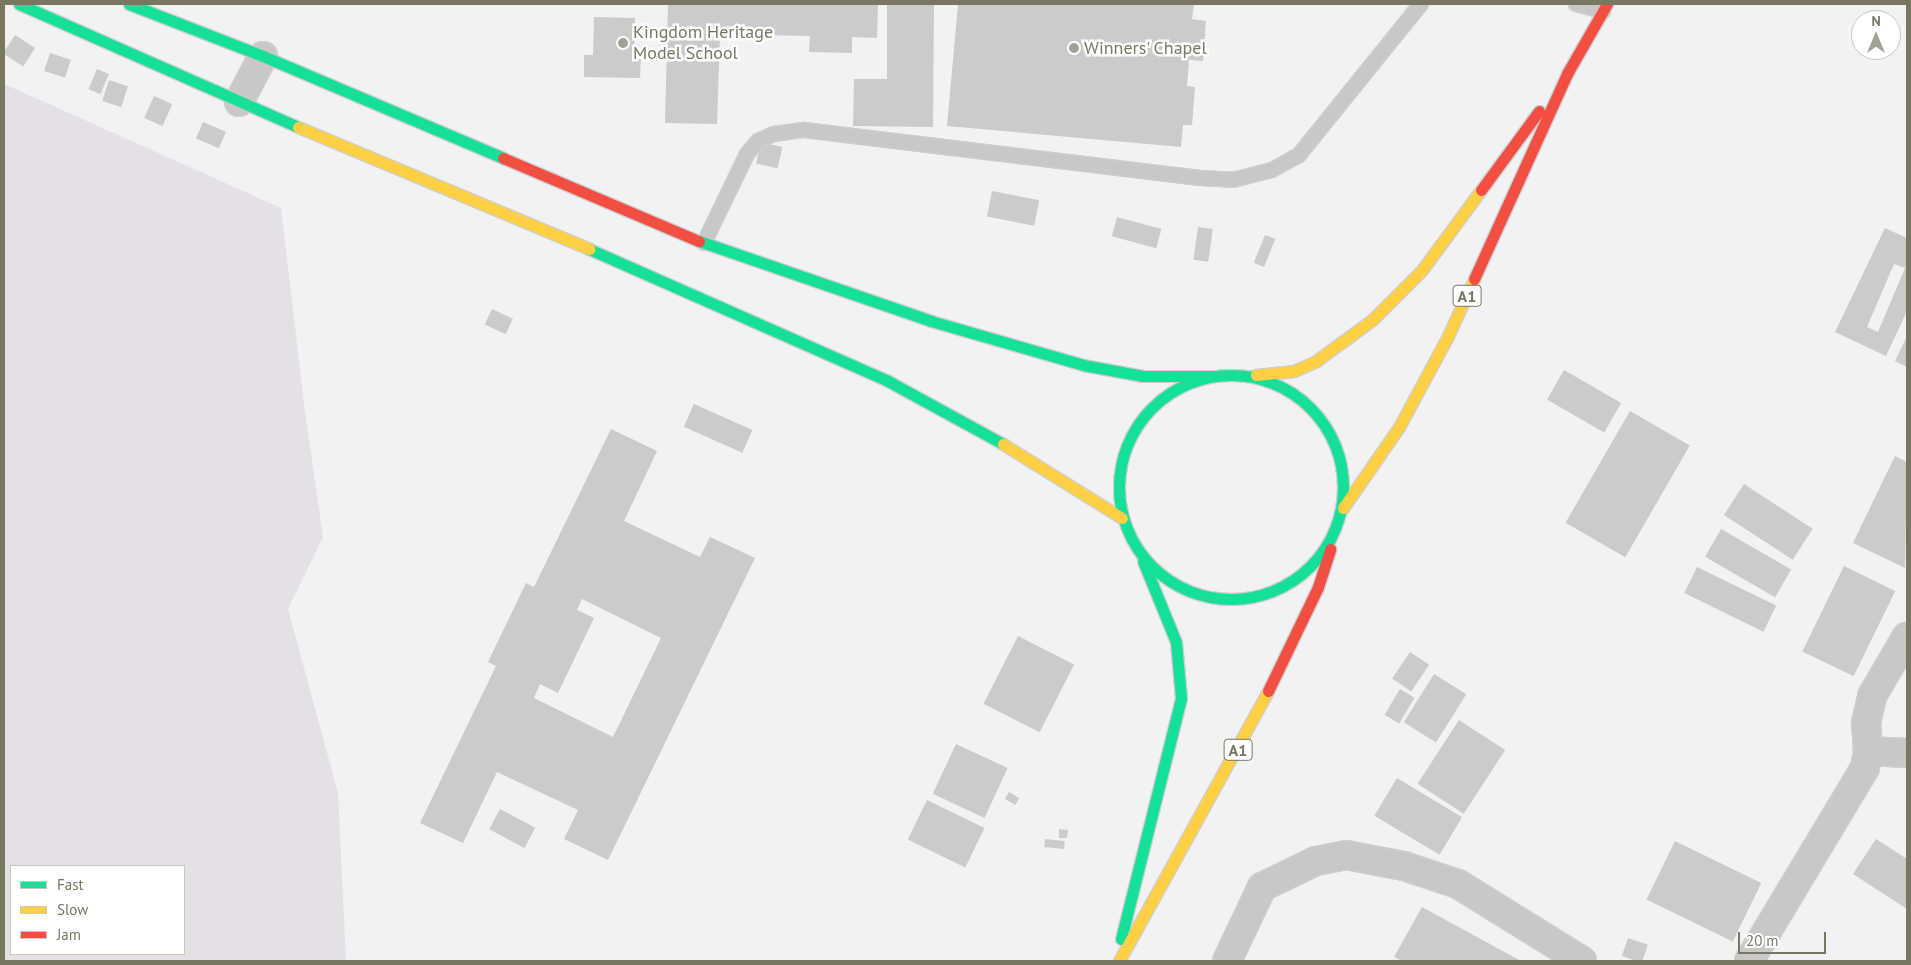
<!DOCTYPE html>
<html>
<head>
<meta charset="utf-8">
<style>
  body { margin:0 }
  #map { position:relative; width:1911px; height:965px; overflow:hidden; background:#f2f1f3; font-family:"PT Sans",sans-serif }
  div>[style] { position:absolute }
  .green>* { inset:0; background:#e5e0e5 }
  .building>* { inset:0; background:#cccbca; transform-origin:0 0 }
  .roads { filter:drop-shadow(1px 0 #cfcfcf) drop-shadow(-1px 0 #cfcfcf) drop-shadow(0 1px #cfcfcf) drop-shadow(0 -1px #cfcfcf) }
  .lane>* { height:14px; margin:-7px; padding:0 7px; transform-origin:7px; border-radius:7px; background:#c9c8c7 }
  .street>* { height:28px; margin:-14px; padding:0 14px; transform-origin:14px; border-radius:14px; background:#c9c8c7 }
  .fast>* { height:11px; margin:-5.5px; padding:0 5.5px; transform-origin:5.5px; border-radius:5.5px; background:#16e098 }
  .fast>.ring { margin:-5.5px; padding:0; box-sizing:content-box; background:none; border:11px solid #16e098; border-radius:50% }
  .slow>* { height:11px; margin:-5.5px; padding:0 5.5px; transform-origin:5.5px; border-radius:5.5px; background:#ffcf43 }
  .jam>* { height:11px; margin:-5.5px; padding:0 5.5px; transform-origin:5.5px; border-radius:5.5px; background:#f24e42 }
  .dots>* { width:14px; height:14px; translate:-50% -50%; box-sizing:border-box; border:2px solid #fff; border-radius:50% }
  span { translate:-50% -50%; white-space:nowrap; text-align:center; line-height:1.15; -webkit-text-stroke:5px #fff; paint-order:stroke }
  .shield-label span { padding:1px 4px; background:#fff; border:1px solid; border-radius:4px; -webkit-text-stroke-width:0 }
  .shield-label { font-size:16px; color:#797662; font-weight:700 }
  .poi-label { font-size:18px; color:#797662 }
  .left { translate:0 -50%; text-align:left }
  .frame { position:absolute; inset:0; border:5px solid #797662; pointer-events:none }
  .legend { position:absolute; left:10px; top:865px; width:175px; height:90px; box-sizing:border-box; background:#fff; border:1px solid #c9c8c0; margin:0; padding:6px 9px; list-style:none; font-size:15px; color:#797662 }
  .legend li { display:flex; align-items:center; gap:10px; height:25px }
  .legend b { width:25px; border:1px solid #c9c8c0 }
  .north { position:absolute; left:1851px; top:10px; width:50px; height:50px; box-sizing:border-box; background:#fff; border:1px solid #c9c8c0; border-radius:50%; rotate:0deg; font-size:14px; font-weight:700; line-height:20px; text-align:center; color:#797662 }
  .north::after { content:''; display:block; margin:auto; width:18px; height:22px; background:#a3a195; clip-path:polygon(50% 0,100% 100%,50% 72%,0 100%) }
  .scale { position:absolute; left:1738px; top:932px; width:88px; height:22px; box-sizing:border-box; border:2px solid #797662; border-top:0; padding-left:6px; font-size:15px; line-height:18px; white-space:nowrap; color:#797662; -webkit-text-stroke:4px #fff; paint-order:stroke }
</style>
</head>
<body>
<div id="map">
  <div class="green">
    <i style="clip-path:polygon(evenodd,4px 84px,281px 208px,305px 412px,323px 537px,288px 609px,338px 793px,346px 961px,4px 961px,4px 84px,11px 866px,184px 866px,184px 954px,11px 954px,11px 866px)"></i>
  </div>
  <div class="building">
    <i style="clip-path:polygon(668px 4px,878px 4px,877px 38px,852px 37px,852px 53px,809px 52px,810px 36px,720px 34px,717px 124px,665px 123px)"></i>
    <i style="clip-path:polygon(887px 4px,934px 4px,933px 127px,853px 126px,854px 79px,887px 79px)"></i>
    <i style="clip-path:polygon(958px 4px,1194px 4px,1192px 19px,1206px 21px,1203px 61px,1189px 60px,1187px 86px,1195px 87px,1192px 125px,1183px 125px,1181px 147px,947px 126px)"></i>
    <i style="clip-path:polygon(594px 17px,635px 18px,634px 55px,641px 56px,640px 78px,584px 77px,584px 55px,593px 55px)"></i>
    <i style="left:15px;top:35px;width:24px;height:22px;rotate:33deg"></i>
    <i style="left:50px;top:53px;width:22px;height:19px;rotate:18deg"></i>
    <i style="left:97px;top:69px;width:13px;height:22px;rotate:23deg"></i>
    <i style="left:109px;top:80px;width:20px;height:22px;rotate:18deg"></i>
    <i style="left:154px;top:96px;width:20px;height:24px;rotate:24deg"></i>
    <i style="left:203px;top:122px;width:25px;height:18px;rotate:23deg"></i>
    <i style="left:761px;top:142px;width:22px;height:22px;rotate:13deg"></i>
    <i style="left:992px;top:191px;width:48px;height:26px;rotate:11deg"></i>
    <i style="left:1117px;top:217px;width:46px;height:20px;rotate:15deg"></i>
    <i style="left:1198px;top:227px;width:15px;height:33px;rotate:8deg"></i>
    <i style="clip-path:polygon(evenodd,1885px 228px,1907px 238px,1907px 311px,1886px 356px,1835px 332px,1885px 228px,1894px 264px,1905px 268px,1878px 332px,1867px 327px,1894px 264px)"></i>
    <i style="left:1265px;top:235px;width:11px;height:30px;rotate:22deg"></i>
    <i style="left:492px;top:309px;width:23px;height:17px;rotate:25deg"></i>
    <i style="clip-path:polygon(1907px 336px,1907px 367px,1895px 361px)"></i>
    <i style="left:1564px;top:370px;width:66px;height:34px;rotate:30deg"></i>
    <i style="left:694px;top:404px;width:64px;height:25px;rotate:24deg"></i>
    <i style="left:1630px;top:411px;width:69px;height:129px;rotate:30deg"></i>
    <i style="clip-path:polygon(evenodd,611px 429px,657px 451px,624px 521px,700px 557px,710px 537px,755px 558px,608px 860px,564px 839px,578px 810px,497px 772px,463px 843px,420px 823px,496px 666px,488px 662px,526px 583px,534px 587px,611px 429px,582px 599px,661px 638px,613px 737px,534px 698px,540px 684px,558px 693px,594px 618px,577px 610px,582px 599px)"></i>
    <i style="clip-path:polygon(1895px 456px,1907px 462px,1905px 568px,1853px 543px)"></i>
    <i style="left:1744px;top:484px;width:82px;height:37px;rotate:33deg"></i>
    <i style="left:1721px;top:529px;width:81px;height:32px;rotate:30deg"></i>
    <i style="left:1844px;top:566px;width:57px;height:95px;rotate:26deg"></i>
    <i style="left:1697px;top:567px;width:88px;height:29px;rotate:26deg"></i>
    <i style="left:1018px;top:636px;width:63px;height:76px;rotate:27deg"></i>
    <i style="left:1410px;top:652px;width:23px;height:32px;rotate:34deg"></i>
    <i style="left:1434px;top:674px;width:38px;height:57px;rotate:32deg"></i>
    <i style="left:1400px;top:689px;width:17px;height:30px;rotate:31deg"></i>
    <i style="left:1459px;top:720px;width:55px;height:76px;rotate:33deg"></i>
    <i style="left:956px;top:744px;width:57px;height:55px;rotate:25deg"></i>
    <i style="left:1397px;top:778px;width:76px;height:44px;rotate:31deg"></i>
    <i style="left:1009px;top:792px;width:12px;height:8px;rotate:31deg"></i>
    <i style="left:927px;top:800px;width:64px;height:44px;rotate:26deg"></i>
    <i style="left:500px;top:809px;width:40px;height:23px;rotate:28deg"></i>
    <i style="clip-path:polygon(1059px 829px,1068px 830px,1067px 838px,1059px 838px)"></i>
    <i style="left:1045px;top:839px;width:20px;height:8px;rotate:6deg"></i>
    <i style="clip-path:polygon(1876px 839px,1907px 859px,1907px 909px,1853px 874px)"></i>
    <i style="left:1675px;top:841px;width:96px;height:65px;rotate:26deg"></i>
    <i style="clip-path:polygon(1422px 907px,1521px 961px,1402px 961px,1394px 957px)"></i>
    <i style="left:1628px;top:938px;width:21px;height:19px;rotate:19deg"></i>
  </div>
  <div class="roads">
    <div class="lane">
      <i style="left:1576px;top:4px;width:28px;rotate:15deg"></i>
      <i style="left:704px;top:243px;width:99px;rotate:-64.2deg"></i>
      <i style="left:747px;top:154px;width:17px;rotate:-50deg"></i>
      <i style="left:758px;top:141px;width:17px;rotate:-24deg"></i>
      <i style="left:774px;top:134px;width:30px;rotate:-8deg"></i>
      <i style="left:804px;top:130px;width:399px;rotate:6.9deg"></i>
      <i style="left:1200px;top:178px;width:33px;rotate:3deg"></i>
      <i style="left:1233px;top:180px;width:40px;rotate:-14.4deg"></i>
      <i style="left:1272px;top:170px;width:31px;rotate:-29deg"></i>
      <i style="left:1299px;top:155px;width:194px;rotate:-51.1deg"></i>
    </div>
    <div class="street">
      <i style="left:239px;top:102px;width:52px;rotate:-62.4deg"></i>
      <i style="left:1868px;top:751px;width:39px;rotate:3deg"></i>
      <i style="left:1227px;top:961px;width:82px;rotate:-64.7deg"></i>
      <i style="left:1262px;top:887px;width:60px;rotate:-25.7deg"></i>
      <i style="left:1316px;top:861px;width:31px;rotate:-11deg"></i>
      <i style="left:1346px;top:855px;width:59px;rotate:10.7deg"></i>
      <i style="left:1404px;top:866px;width:57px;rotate:18.4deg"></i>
      <i style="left:1458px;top:884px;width:146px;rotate:31.8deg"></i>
      <i style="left:1749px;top:961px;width:225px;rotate:-59deg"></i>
      <i style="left:1865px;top:768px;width:17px;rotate:-80deg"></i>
      <i style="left:1868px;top:751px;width:28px;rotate:-94deg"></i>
      <i style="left:1866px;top:723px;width:28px;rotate:-77deg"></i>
      <i style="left:1872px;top:696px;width:69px;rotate:-59.7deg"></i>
    </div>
    <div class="fast">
      <i style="left:19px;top:4px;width:305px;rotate:23.8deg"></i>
      <i style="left:129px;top:4px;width:144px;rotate:21.2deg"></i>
      <i style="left:263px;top:56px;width:261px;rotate:23deg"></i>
      <i style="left:699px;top:241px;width:245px;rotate:19deg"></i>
      <i style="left:931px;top:321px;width:158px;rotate:16.1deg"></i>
      <i style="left:1083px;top:365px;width:61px;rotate:10.4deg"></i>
      <i style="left:1143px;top:376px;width:70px"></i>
      <i style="left:589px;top:249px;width:327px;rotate:23.8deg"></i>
      <i style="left:888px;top:381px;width:131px;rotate:28.7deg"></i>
      <i class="ring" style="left:1119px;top:375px;width:213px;height:213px"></i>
      <i style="left:1121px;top:939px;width:248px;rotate:-76deg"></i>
      <i style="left:1181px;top:698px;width:56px;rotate:-95.1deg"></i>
      <i style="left:1176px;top:642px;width:87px;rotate:-112.2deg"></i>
    </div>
    <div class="slow">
      <i style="left:298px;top:127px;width:316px;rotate:22.7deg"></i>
      <i style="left:1256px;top:375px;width:38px;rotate:-6deg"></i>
      <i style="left:1294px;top:371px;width:24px;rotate:-24deg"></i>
      <i style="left:1316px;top:361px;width:69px;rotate:-36.2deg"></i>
      <i style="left:1372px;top:320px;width:71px;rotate:-45deg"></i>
      <i style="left:1422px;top:270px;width:99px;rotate:-53.6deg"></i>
      <i style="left:1003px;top:444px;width:140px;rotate:31.9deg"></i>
      <i style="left:1343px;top:508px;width:98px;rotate:-55.3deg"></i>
      <i style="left:1399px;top:427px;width:103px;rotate:-61.7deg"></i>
      <i style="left:1448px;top:336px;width:63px;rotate:-65.5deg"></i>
      <i style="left:1119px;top:961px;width:308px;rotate:-61.1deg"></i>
    </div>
    <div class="jam">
      <i style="left:503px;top:158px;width:213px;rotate:23deg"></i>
      <i style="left:1481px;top:190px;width:98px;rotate:-53.7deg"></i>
      <i style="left:1474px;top:279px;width:227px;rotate:-65.6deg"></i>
      <i style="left:1568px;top:72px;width:78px;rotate:-60.2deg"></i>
      <i style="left:1268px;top:691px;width:115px;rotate:-64.3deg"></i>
      <i style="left:1318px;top:587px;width:40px;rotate:-72deg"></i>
    </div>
  </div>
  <div class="dots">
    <i style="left:623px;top:43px;background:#a3a195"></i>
    <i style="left:1074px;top:48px;background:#a3a195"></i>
  </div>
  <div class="shield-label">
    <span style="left:1467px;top:296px">A1</span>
    <span style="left:1238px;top:750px">A1</span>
  </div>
  <div class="poi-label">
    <span class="left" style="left:633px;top:43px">Kingdom Heritage<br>Model School</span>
    <span class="left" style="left:1084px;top:48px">Winners' Chapel</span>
  </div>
  <div class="frame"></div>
  <ul class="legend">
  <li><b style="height:6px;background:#16e098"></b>Fast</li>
  <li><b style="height:6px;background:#ffcf43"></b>Slow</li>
  <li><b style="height:6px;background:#f24e42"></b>Jam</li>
  </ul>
  <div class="north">N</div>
  <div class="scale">20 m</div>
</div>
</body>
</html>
